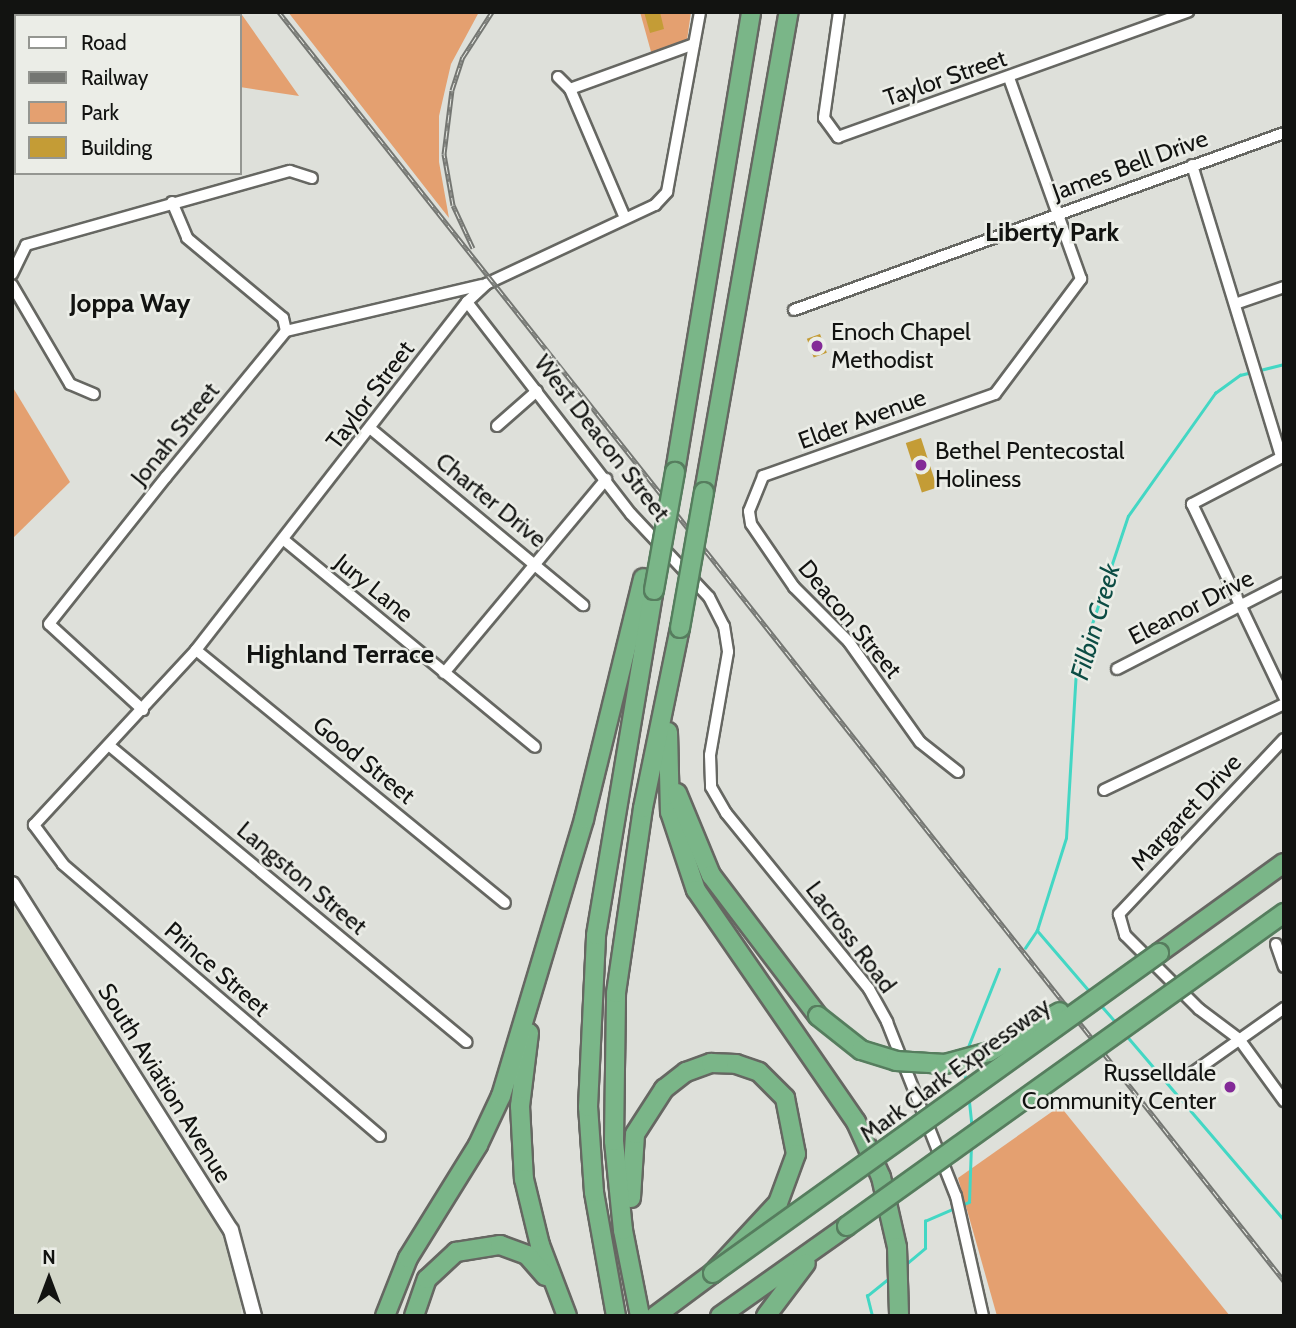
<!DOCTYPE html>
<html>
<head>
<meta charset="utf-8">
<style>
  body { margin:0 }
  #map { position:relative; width:1296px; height:1328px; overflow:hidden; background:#dee0da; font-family:Cabin,sans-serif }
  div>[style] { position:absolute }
  .built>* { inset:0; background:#d2d6c8 }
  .green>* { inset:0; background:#e4a070 }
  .stream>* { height:2.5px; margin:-1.25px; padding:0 1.25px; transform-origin:1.25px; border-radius:1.25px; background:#43d7c4 }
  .building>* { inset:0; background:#c49c36; transform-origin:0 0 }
  .roads { filter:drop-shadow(2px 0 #666762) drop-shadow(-2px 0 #666762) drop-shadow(0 2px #666762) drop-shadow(0 -2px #666762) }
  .street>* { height:10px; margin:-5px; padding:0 5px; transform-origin:5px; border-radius:5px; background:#fff }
  .secondary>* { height:14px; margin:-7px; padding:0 7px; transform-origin:7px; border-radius:7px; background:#fff }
  .highway>* { height:18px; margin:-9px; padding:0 9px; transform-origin:9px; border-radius:9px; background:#7ab688 }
  .rail>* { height:5px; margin-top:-2.5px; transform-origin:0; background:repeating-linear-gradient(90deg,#ebede7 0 8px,#747672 0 16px); box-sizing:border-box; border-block:2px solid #747672 }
  .bridges { filter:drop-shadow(2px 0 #567d5e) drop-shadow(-2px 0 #567d5e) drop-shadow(0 2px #567d5e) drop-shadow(0 -2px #567d5e) }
  .highway-bridge>* { height:18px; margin:-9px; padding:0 9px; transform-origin:9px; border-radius:9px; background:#7ab688 }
  .dots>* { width:19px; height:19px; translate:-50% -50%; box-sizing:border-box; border:4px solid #ebede7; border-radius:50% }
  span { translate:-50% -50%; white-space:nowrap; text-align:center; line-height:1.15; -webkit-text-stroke:5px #ebede7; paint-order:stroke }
  .street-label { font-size:24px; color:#121311 }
  .poi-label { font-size:24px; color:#121311 }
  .left { translate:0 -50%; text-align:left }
  .right { translate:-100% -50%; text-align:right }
  .neighbourhood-label { font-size:26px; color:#121311; font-weight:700 }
  .water-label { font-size:26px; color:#0c4c44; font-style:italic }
  .frame { position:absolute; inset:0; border:14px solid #121311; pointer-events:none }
  .legend { position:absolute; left:14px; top:14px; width:228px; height:161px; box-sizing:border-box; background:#ebede7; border:2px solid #949691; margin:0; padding:9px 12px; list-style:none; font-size:21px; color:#121311 }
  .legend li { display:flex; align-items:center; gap:14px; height:35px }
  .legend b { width:35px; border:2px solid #949691 }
  .north { position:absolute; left:14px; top:1244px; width:70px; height:70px; -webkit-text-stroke:5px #ebede7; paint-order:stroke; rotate:0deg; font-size:19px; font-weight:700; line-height:28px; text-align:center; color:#121311 }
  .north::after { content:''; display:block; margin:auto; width:24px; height:32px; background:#121311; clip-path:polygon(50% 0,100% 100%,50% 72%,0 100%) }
</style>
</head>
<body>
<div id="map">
  <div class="built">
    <i style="clip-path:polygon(12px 904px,112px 1045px,174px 1147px,242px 1272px,241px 1316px,12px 1316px)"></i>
  </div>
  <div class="green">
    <i style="clip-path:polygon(12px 12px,240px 12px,299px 96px,240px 87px,240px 16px,16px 16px,16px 53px)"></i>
    <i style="clip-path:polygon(288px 12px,479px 12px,451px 64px,439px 116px,439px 162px,449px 218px)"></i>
    <i style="clip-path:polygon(640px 12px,691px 12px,686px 47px,653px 59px)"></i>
    <i style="clip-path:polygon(12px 386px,70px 482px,12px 539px)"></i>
    <i style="clip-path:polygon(1060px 1106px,1230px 1316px,997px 1316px,958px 1178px)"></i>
  </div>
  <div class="stream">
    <i style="left:1037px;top:930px;width:83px;rotate:49.4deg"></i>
    <i style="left:1025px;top:948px;width:22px;rotate:-56deg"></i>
    <i style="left:1037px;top:930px;width:96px;rotate:-72.5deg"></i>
    <i style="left:1066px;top:838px;width:166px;rotate:-86.6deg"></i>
    <i style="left:1076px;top:672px;width:164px;rotate:-71.6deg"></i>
    <i style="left:1128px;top:516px;width:151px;rotate:-54.7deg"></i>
    <i style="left:1215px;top:393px;width:31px;rotate:-36deg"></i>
    <i style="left:1240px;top:375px;width:45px;rotate:-14deg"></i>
    <i style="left:1100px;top:1004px;width:28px;rotate:49deg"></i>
    <i style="left:1127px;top:1036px;width:242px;rotate:49.5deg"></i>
    <i style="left:966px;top:1052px;width:89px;rotate:-68.3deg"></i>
    <i style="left:964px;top:1066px;width:17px;rotate:83deg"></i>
    <i style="left:969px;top:1097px;width:31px;rotate:84deg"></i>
    <i style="left:905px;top:1265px;width:26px;rotate:-40deg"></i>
    <i style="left:925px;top:1248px;width:27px;rotate:-90deg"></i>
    <i style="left:925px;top:1221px;width:48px;rotate:-23.4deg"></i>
    <i style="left:969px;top:1202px;width:57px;rotate:-88deg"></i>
    <i style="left:872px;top:1316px;width:21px;rotate:-104deg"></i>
    <i style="left:867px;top:1296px;width:32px;rotate:-39deg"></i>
  </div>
  <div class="building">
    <i style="clip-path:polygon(644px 12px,660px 12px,664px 29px,650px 33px)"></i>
    <i style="left:820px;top:334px;width:20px;height:14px;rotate:70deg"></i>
    <i style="left:921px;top:438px;width:52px;height:16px;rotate:72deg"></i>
  </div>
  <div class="roads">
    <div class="street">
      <i style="left:839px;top:12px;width:107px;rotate:98.1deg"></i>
      <i style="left:824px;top:118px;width:24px;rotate:54deg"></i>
      <i style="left:838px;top:137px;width:372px;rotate:-19.7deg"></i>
      <i style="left:558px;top:77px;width:17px;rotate:45deg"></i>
      <i style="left:570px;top:89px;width:140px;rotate:66.9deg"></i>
      <i style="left:570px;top:89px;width:132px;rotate:-19.9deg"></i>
      <i style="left:1192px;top:165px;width:305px;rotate:73deg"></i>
      <i style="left:172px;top:202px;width:39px;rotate:67deg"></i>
      <i style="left:187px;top:238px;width:125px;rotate:39.8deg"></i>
      <i style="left:283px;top:318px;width:13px;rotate:77deg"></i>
      <i style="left:12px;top:274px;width:32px;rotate:-64deg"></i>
      <i style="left:26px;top:245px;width:274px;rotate:-15.7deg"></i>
      <i style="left:290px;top:171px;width:23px;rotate:18deg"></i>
      <i style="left:12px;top:285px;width:115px;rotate:59.6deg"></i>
      <i style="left:70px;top:384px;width:26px;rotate:23deg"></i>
      <i style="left:467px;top:302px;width:268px;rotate:52.3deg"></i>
      <i style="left:631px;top:514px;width:114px;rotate:46.8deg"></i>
      <i style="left:709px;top:597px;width:33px;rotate:63deg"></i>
      <i style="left:724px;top:626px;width:26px;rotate:81deg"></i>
      <i style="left:728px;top:652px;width:105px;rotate:99.9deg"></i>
      <i style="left:710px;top:755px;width:32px;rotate:88deg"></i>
      <i style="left:711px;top:787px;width:30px;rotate:60deg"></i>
      <i style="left:726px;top:813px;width:227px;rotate:50.9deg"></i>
      <i style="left:869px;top:989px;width:38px;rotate:61deg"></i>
      <i style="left:887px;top:1022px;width:187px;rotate:68.4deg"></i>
      <i style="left:956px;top:1196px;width:123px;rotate:77.3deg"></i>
      <i style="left:1235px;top:304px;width:52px;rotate:-19.1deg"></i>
      <i style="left:794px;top:310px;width:521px;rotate:-19.86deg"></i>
      <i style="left:497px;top:426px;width:53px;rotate:-41.2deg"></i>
      <i style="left:371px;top:429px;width:276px;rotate:39.7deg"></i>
      <i style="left:1284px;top:456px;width:104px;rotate:152.4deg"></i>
      <i style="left:1192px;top:504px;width:214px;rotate:64.5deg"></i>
      <i style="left:284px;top:540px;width:325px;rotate:39.5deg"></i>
      <i style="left:196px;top:650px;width:399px;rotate:39.3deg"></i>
      <i style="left:1117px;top:669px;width:188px;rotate:-27.2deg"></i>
      <i style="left:444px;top:673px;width:253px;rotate:-50.1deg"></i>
      <i style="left:143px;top:710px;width:127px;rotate:-137.5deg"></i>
      <i style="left:49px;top:624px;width:188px;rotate:-51.5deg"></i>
      <i style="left:166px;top:477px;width:189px;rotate:-50.6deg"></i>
      <i style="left:286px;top:331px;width:201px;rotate:-13.2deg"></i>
      <i style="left:1284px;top:739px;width:241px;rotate:133.3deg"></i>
      <i style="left:1119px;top:914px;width:22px;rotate:74deg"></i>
      <i style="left:1125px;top:935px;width:105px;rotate:45deg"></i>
      <i style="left:1199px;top:1009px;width:50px;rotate:36.9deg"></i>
      <i style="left:1239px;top:1039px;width:77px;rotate:54deg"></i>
      <i style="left:111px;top:747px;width:462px;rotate:39.7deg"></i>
      <i style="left:958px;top:772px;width:48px;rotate:-141.7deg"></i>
      <i style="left:920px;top:742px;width:123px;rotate:-125.4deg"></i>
      <i style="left:849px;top:642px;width:78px;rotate:-135deg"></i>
      <i style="left:794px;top:587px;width:76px;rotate:-124.3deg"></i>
      <i style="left:751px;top:524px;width:13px;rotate:-99deg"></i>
      <i style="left:749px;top:511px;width:38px;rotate:-68deg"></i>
      <i style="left:763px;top:476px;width:246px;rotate:-19.5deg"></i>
      <i style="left:995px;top:394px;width:144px;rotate:-53.2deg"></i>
      <i style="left:1081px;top:279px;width:214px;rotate:-109.7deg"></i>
      <i style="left:1104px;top:790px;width:199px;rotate:-25.5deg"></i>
      <i style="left:1276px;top:944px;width:24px;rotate:71deg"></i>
      <i style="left:1188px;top:1076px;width:118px;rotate:-35.3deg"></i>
      <i style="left:380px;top:1136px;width:418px;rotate:-139.4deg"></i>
      <i style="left:63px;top:864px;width:49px;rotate:-126.6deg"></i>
      <i style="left:34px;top:825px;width:238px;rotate:-47.2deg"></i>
      <i style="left:196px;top:650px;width:441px;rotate:-52.1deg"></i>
      <i style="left:467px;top:302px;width:26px;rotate:-43deg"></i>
      <i style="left:486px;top:284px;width:187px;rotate:-25.1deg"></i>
      <i style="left:655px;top:205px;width:18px;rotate:-47deg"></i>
      <i style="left:667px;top:192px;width:183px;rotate:-79.6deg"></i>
    </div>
    <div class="secondary">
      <i style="left:12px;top:884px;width:409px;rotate:57.7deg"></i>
      <i style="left:231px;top:1230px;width:89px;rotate:75deg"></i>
    </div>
    <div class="highway">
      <i style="left:675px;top:472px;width:466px;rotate:-80.6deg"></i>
      <i style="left:704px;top:492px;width:487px;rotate:-80deg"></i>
      <i style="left:668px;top:732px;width:80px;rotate:88.6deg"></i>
      <i style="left:670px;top:812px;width:82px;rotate:71.6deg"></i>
      <i style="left:696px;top:890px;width:282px;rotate:55.4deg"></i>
      <i style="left:856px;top:1122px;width:60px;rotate:65.6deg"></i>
      <i style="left:881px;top:1177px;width:72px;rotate:77.1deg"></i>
      <i style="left:897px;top:1247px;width:69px;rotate:88.3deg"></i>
      <i style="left:677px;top:793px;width:89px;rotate:67.5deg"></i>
      <i style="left:711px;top:875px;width:177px;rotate:52.8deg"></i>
      <i style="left:1159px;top:953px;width:154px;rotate:-35.8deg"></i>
      <i style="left:529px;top:1033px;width:74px;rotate:97deg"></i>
      <i style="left:520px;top:1106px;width:73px;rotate:86.9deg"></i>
      <i style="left:524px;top:1179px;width:68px;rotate:76.4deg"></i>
      <i style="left:540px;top:1245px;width:76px;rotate:69.2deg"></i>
      <i style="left:631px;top:1198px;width:64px;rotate:-86.4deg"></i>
      <i style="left:635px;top:1134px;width:54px;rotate:-57.2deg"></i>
      <i style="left:664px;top:1089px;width:28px;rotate:-38deg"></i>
      <i style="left:686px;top:1072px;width:27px;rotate:-20deg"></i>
      <i style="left:711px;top:1063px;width:25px;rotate:2deg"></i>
      <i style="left:736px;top:1064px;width:24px;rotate:19deg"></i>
      <i style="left:759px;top:1072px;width:37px;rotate:45deg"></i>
      <i style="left:785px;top:1098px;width:57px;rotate:78.9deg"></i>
      <i style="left:796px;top:1154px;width:52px;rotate:110.2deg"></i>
      <i style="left:778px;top:1203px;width:96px;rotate:132.9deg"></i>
      <i style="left:713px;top:1273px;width:72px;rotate:143.4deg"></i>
      <i style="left:385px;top:1316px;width:62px;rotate:-68.4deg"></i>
      <i style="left:408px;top:1258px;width:133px;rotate:-58.2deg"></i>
      <i style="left:478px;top:1145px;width:54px;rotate:-64.9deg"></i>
      <i style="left:501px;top:1096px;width:289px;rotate:-73.3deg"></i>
      <i style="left:584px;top:819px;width:248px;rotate:-76.2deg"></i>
      <i style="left:414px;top:1316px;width:39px;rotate:-71deg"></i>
      <i style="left:427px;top:1279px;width:40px;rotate:-43deg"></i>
      <i style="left:456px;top:1252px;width:45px;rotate:-9deg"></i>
      <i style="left:500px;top:1245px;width:29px;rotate:20deg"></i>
      <i style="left:527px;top:1255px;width:28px;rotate:49deg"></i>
      <i style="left:616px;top:1316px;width:126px;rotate:-100.1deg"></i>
      <i style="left:594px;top:1192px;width:85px;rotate:-94deg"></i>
      <i style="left:588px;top:1107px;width:172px;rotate:-87.3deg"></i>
      <i style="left:596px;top:935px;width:350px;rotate:-80.5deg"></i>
      <i style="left:640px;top:1316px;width:88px;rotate:-101.2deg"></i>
      <i style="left:623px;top:1230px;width:89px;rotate:-95.8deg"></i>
      <i style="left:614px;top:1141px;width:148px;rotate:-89.2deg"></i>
      <i style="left:616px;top:993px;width:187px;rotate:-81.7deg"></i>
      <i style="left:643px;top:808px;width:184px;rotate:-78.4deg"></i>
      <i style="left:720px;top:1316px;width:156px;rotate:-35.3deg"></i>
      <i style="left:766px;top:1316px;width:66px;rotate:-53deg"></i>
    </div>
  </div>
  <div class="rail">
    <i style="left:279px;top:12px;width:1619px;rotate:51.62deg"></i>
    <i style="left:473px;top:248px;width:47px;rotate:-114.9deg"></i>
    <i style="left:453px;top:205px;width:52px;rotate:-100deg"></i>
    <i style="left:444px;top:154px;width:64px;rotate:-82.9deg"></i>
    <i style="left:452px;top:90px;width:35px;rotate:-72deg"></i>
    <i style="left:463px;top:57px;width:54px;rotate:-57.2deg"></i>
  </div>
  <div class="bridges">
    <div class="highway-bridge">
      <i style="left:654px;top:590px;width:120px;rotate:-79.9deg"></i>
      <i style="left:680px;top:628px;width:138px;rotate:-80deg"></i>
      <i style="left:818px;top:1016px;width:55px;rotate:38.3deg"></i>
      <i style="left:861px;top:1050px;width:37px;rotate:17deg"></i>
      <i style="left:896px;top:1061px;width:49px;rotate:3.5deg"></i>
      <i style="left:945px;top:1064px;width:46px;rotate:-15.3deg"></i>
      <i style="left:989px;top:1052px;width:81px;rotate:-29.4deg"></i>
      <i style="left:847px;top:1226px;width:538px;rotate:-35.61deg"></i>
      <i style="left:713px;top:1273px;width:549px;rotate:-35.66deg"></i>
    </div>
  </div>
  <div class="dots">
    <i style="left:817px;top:346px;background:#832a97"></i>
    <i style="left:921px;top:465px;background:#832a97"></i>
    <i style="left:1230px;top:1087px;background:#832a97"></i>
  </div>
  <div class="street-label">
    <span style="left:945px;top:78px;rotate:-19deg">Taylor Street</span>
    <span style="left:1130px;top:165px;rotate:-20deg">James Bell Drive</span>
    <span style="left:370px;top:395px;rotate:-53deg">Taylor Street</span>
    <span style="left:862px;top:419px;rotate:-20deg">Elder Avenue</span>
    <span style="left:175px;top:434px;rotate:-51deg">Jonah Street</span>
    <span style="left:602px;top:438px;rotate:52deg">West Deacon Street</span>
    <span style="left:491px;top:500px;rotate:39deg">Charter Drive</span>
    <span style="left:374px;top:588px;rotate:39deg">Jury Lane</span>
    <span style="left:1191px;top:607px;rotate:-27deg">Eleanor Drive</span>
    <span style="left:850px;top:619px;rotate:50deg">Deacon Street</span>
    <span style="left:364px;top:760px;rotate:39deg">Good Street</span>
    <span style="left:1186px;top:812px;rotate:-47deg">Margaret Drive</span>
    <span style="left:302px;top:878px;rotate:40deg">Langston Street</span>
    <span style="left:851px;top:937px;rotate:53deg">Lacross Road</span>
    <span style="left:217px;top:969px;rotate:41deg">Prince Street</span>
    <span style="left:955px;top:1070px;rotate:-36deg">Mark Clark Expressway</span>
    <span style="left:165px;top:1083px;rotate:58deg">South Aviation Avenue</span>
  </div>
  <div class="poi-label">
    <span class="left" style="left:831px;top:346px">Enoch Chapel<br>Methodist</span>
    <span class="left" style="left:935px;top:465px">Bethel Pentecostal<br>Holiness</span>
    <span class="right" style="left:1216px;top:1087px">Russelldale<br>Community Center</span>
  </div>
  <div class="neighbourhood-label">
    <span style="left:1052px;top:233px">Liberty Park</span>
    <span style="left:130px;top:304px">Joppa Way</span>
    <span style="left:340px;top:655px">Highland Terrace</span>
  </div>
  <div class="water-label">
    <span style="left:1096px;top:622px;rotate:-74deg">Filbin Creek</span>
  </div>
  <div class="frame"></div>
  <ul class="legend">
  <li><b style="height:9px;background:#fff"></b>Road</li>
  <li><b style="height:9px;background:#747672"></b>Railway</li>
  <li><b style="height:19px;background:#e4a070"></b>Park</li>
  <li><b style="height:19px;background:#c49c36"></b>Building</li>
  </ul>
  <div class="north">N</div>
</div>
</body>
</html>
